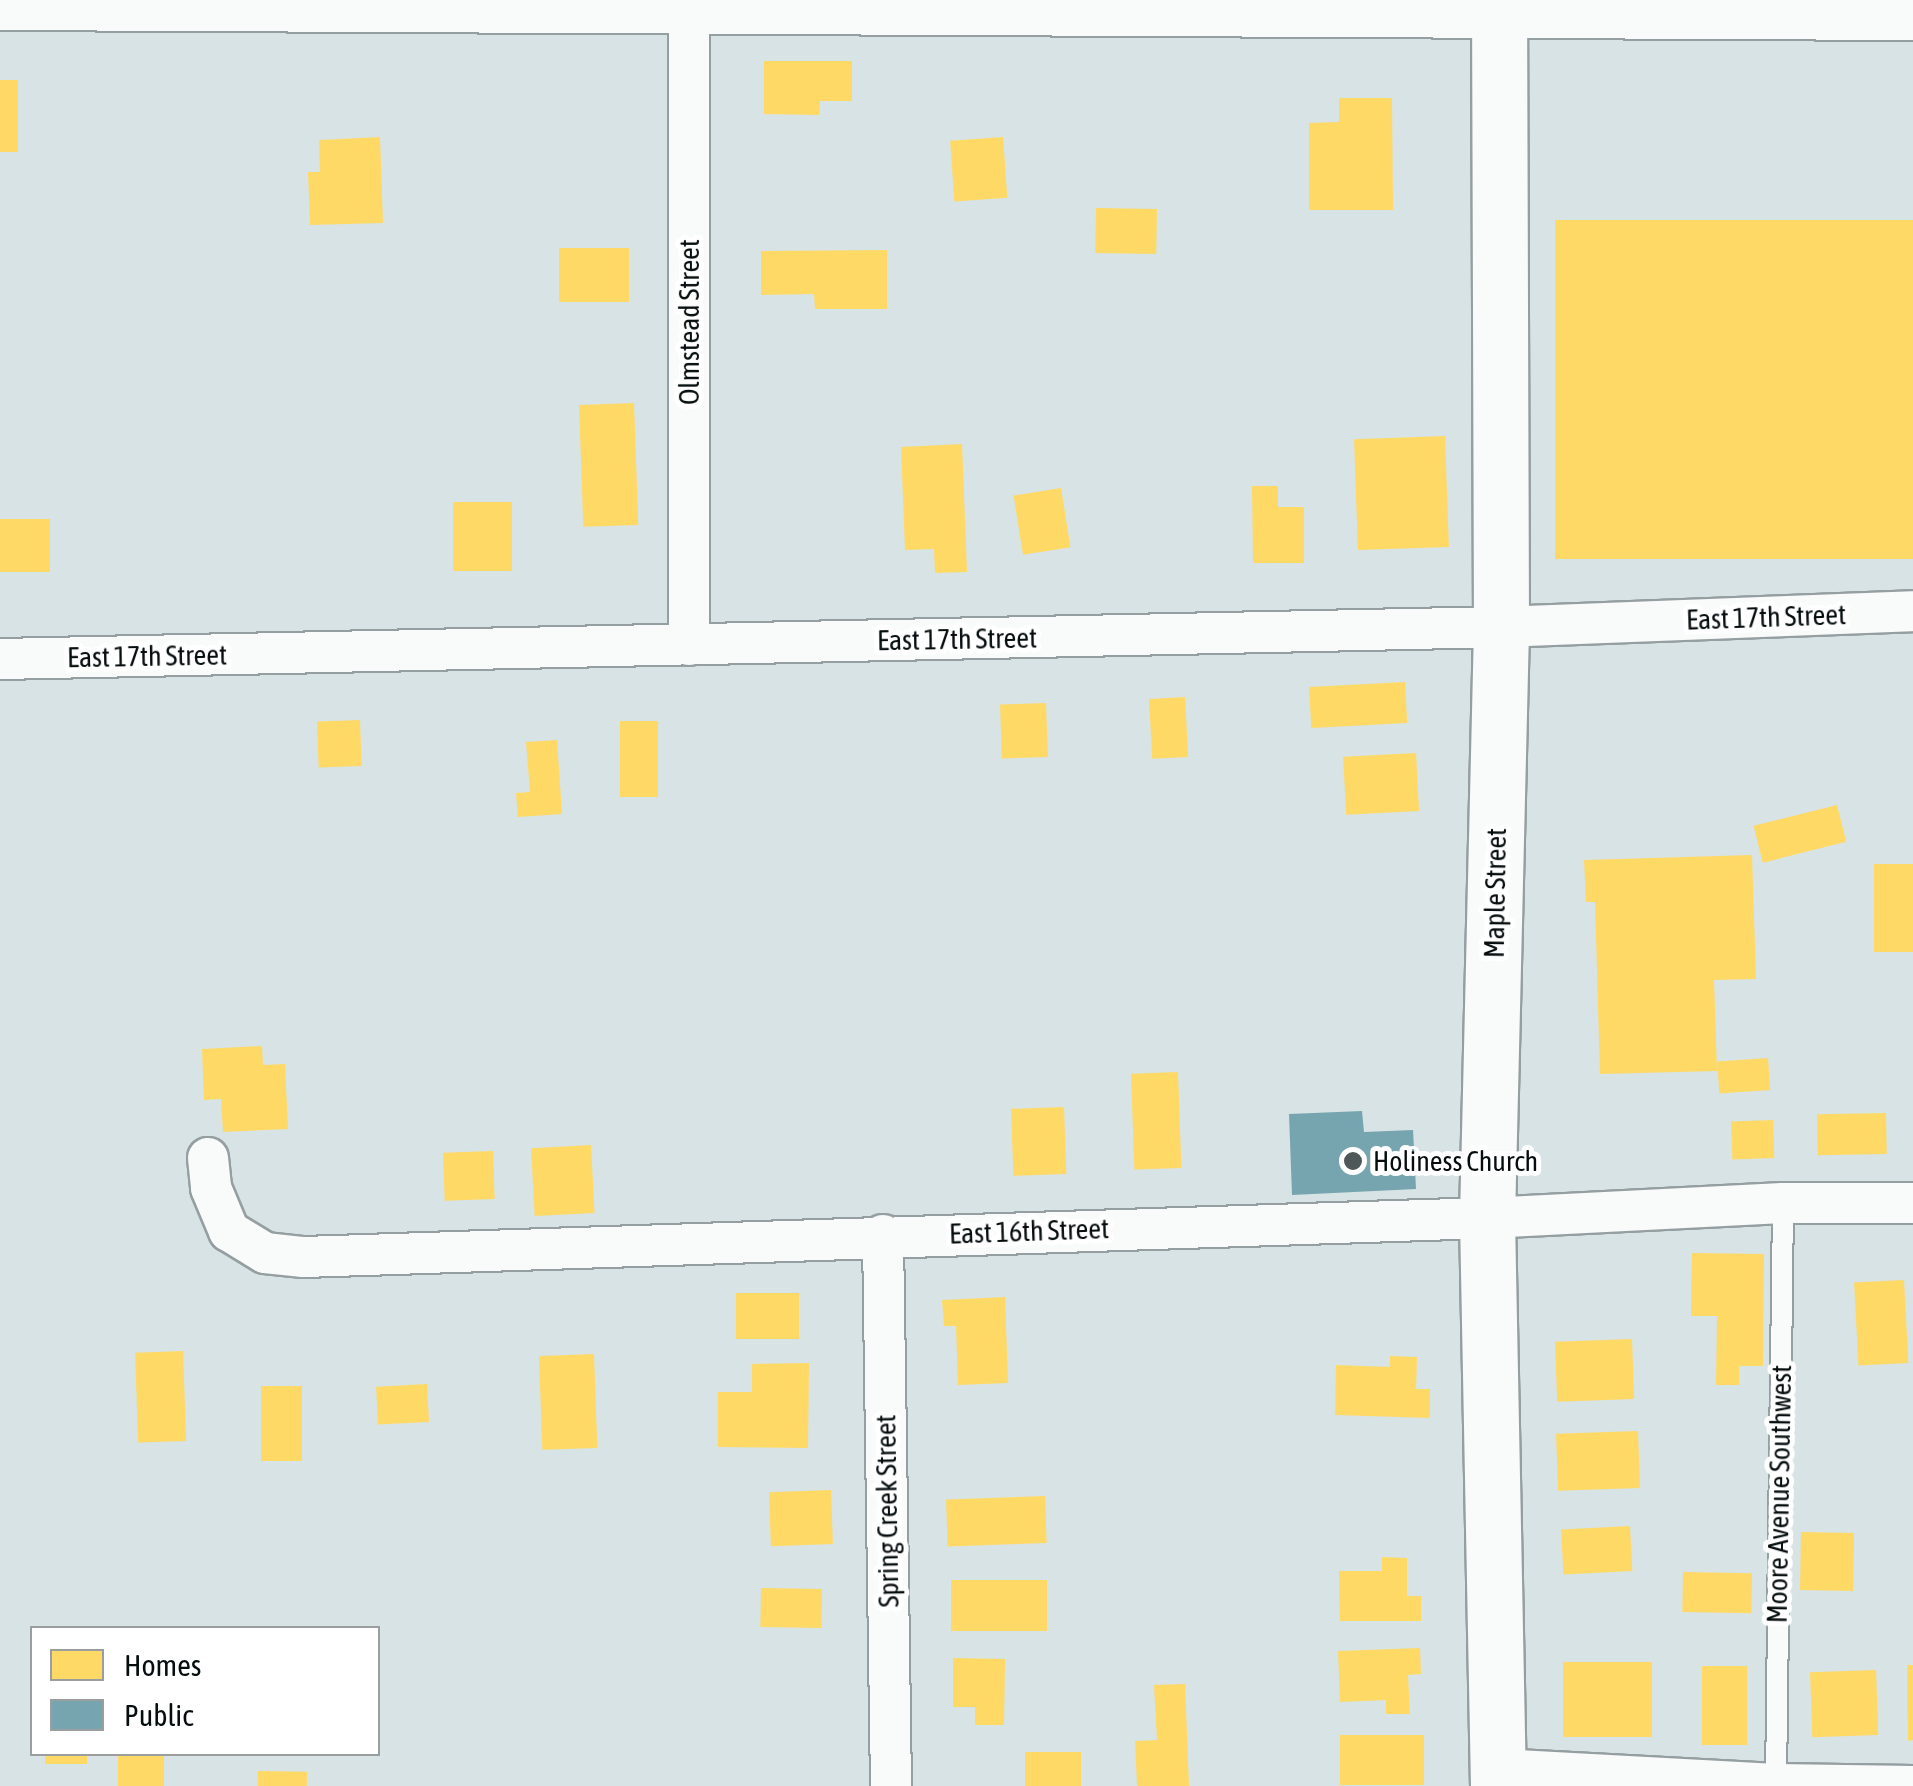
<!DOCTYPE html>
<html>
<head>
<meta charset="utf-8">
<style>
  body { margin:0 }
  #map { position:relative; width:1913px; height:1786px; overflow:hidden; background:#d7e3e4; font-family:"Asap Condensed",sans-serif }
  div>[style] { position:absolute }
  .homes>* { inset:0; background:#ffd966; transform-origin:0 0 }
  .public>* { inset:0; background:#76a5af }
  .roads { filter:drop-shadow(2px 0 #959ea0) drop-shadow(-2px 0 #959ea0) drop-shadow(0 2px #959ea0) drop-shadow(0 -2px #959ea0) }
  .service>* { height:20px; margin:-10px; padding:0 10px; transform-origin:10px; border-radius:10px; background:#f9fbfb }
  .minor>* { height:40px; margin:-20px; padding:0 20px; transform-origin:20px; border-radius:20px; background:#f9fbfb }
  .secondary>* { height:55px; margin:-27.5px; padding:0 27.5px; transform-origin:27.5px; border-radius:27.5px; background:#f9fbfb }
  .dots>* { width:28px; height:28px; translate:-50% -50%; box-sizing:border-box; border:5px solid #fff; border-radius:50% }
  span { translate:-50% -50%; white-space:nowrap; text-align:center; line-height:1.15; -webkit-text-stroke:10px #fff; paint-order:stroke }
  .street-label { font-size:28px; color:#060d0e }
  .poi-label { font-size:28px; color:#060d0e }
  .left { translate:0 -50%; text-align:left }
  .legend { position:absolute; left:30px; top:1626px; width:350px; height:130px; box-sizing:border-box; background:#fff; border:2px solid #9b9e9f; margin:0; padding:12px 18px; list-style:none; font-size:30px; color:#060d0e }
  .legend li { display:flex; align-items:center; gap:20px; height:50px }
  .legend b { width:50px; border:2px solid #9b9e9f }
</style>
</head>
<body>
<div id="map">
  <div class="homes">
    <i style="clip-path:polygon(764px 61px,852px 61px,852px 101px,820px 101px,819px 115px,764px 114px)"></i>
    <i style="left:0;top:80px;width:18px;height:72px"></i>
    <i style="clip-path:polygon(1339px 98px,1392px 98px,1393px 210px,1309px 210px,1309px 123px,1339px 122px)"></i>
    <i style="clip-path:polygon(380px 137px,383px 223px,310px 225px,308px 172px,320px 172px,319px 140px)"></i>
    <i style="left:1003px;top:137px;width:61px;height:53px;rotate:86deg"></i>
    <i style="left:1096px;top:208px;width:61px;height:45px;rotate:1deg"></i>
    <i style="left:1555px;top:220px;width:358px;height:339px"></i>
    <i style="left:559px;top:248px;width:70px;height:54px"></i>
    <i style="clip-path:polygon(887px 250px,887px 309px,815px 309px,814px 294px,761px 295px,761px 251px)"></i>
    <i style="left:634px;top:403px;width:122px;height:55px;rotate:88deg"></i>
    <i style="left:1445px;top:436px;width:111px;height:91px;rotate:88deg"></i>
    <i style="clip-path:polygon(962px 444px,967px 572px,935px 573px,934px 549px,905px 550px,901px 447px)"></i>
    <i style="clip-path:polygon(1252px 486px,1278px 486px,1278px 507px,1304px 507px,1304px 563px,1253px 563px)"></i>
    <i style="left:1061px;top:488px;width:60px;height:48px;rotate:81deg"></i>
    <i style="left:453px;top:502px;width:59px;height:69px"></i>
    <i style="left:0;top:519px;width:50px;height:53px"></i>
    <i style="left:1405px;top:682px;width:41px;height:96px;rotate:87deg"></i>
    <i style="left:1185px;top:697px;width:60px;height:36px;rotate:87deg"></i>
    <i style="left:1046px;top:703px;width:54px;height:46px;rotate:88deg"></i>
    <i style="left:360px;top:720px;width:46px;height:43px;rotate:88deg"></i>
    <i style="left:620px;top:721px;width:38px;height:76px"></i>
    <i style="clip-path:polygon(557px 740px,562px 814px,518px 817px,516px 793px,530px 792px,526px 742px)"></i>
    <i style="left:1416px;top:753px;width:58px;height:73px;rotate:87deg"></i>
    <i style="left:1837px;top:805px;width:38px;height:86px;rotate:76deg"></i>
    <i style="clip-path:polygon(1752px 855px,1756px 979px,1714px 980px,1717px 1071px,1600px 1074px,1595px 902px,1586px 902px,1584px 860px)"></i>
    <i style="left:1874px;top:864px;width:39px;height:88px"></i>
    <i style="clip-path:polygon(262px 1046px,263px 1065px,285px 1064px,288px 1129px,223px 1132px,221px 1099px,204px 1100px,202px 1049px)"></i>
    <i style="left:1768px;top:1058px;width:32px;height:51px;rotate:86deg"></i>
    <i style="left:1178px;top:1072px;width:96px;height:47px;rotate:88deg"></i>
    <i style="left:1064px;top:1107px;width:67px;height:53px;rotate:88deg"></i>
    <i style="left:1886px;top:1113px;width:41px;height:69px;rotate:89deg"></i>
    <i style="left:1773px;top:1120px;width:38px;height:42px;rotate:88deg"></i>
    <i style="left:591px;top:1145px;width:68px;height:60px;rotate:87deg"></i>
    <i style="left:493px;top:1151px;width:48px;height:50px;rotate:88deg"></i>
    <i style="clip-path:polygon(1692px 1253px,1764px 1254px,1763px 1366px,1739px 1366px,1739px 1385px,1716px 1385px,1717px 1316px,1691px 1316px)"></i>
    <i style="left:1904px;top:1280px;width:83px;height:50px;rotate:87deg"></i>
    <i style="left:736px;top:1293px;width:63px;height:46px"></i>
    <i style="clip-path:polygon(1005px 1297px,1008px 1383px,958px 1385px,956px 1326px,944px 1326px,942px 1300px)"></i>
    <i style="left:1632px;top:1339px;width:60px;height:77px;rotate:88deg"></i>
    <i style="left:183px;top:1351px;width:90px;height:48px;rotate:88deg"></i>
    <i style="left:594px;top:1354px;width:94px;height:55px;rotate:88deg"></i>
    <i style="clip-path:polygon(1390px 1356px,1417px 1357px,1416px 1389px,1430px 1389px,1430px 1418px,1335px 1415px,1336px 1365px,1390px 1367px)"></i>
    <i style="clip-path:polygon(809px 1363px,808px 1448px,718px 1447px,718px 1392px,752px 1392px,752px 1364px)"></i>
    <i style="left:427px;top:1384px;width:38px;height:51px;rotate:87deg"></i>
    <i style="left:261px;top:1386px;width:41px;height:75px"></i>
    <i style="left:1638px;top:1431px;width:57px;height:82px;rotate:88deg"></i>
    <i style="left:831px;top:1490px;width:54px;height:62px;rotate:88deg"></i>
    <i style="left:1045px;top:1496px;width:47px;height:99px;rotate:88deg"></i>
    <i style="left:1630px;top:1526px;width:45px;height:69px;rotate:87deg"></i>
    <i style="left:1801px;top:1532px;width:53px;height:58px;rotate:1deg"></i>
    <i style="clip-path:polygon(1382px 1557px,1407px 1558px,1407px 1596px,1421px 1596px,1421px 1621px,1340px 1621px,1339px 1571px,1382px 1571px)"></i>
    <i style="left:1683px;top:1572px;width:69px;height:40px;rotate:1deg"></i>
    <i style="left:951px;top:1580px;width:96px;height:51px"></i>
    <i style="left:761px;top:1588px;width:61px;height:39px;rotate:1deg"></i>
    <i style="clip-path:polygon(1420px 1648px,1421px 1674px,1408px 1675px,1410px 1714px,1386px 1714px,1386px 1700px,1340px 1702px,1338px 1651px)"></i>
    <i style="clip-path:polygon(953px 1658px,1005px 1659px,1004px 1725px,975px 1725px,975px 1707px,953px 1707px)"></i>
    <i style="left:1652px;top:1662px;width:75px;height:89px;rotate:90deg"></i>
    <i style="clip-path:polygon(1907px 1665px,1913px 1665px,1913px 1740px,1908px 1741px)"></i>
    <i style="left:1702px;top:1666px;width:45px;height:79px"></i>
    <i style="left:1876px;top:1670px;width:65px;height:66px;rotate:88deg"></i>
    <i style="clip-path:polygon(1185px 1684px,1189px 1786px,1137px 1786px,1135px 1741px,1157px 1740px,1154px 1685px)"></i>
    <i style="left:1340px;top:1735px;width:84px;height:50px"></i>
    <i style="left:1025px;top:1752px;width:56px;height:34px"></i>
    <i style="left:45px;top:1754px;width:42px;height:10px"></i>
    <i style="left:118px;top:1754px;width:46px;height:32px"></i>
    <i style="left:258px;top:1771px;width:49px;height:15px;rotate:1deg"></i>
  </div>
  <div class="public">
    <i style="clip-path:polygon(1362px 1111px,1364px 1132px,1413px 1130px,1416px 1189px,1292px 1195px,1289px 1114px)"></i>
  </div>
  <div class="roads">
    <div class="service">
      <i style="left:1776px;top:1784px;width:581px;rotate:-89.31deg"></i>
    </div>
    <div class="minor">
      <i style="left:689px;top:0;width:645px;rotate:90deg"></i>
      <i style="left:0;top:10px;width:1913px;rotate:0.3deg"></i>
      <i style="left:0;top:659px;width:1501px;rotate:-1.22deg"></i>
      <i style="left:1501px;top:627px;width:412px;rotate:-2.2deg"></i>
      <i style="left:208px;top:1158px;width:30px;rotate:84deg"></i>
      <i style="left:211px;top:1188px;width:47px;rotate:67.3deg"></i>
      <i style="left:229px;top:1231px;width:42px;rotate:31.4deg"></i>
      <i style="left:265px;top:1253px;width:39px;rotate:6deg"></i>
      <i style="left:304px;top:1257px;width:1184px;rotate:-1.89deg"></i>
      <i style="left:1487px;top:1218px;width:296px;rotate:-2.9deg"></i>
      <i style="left:1783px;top:1203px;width:130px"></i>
      <i style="left:883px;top:1235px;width:551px;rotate:89.17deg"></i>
      <i style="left:1498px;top:1769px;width:278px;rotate:3.1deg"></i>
      <i style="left:1776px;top:1784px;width:137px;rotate:0.8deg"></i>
    </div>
    <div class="secondary">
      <i style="left:1498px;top:1786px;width:568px;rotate:-91.11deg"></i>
      <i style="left:1487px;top:1218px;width:591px;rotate:-88.64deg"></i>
      <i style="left:1501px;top:627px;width:627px;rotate:-90.18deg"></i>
    </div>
  </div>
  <div class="dots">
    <i style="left:1353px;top:1161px;background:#4f5859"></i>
  </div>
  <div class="street-label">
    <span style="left:689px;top:322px;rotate:-90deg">Olmstead Street</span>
    <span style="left:1766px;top:617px;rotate:-2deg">East 17th Street</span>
    <span style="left:957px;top:639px;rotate:-1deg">East 17th Street</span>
    <span style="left:147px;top:656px;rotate:-1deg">East 17th Street</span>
    <span style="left:1495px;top:893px;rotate:-89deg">Maple Street</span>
    <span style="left:1029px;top:1231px;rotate:-2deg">East 16th Street</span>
    <span style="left:1779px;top:1494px;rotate:-89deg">Moore Avenue Southwest</span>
    <span style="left:887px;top:1511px;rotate:-91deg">Spring Creek Street</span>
  </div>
  <div class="poi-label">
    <span class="left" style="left:1373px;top:1161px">Holiness Church</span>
  </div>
  <ul class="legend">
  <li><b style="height:28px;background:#ffd966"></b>Homes</li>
  <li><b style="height:28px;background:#76a5af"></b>Public</li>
  </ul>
</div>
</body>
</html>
